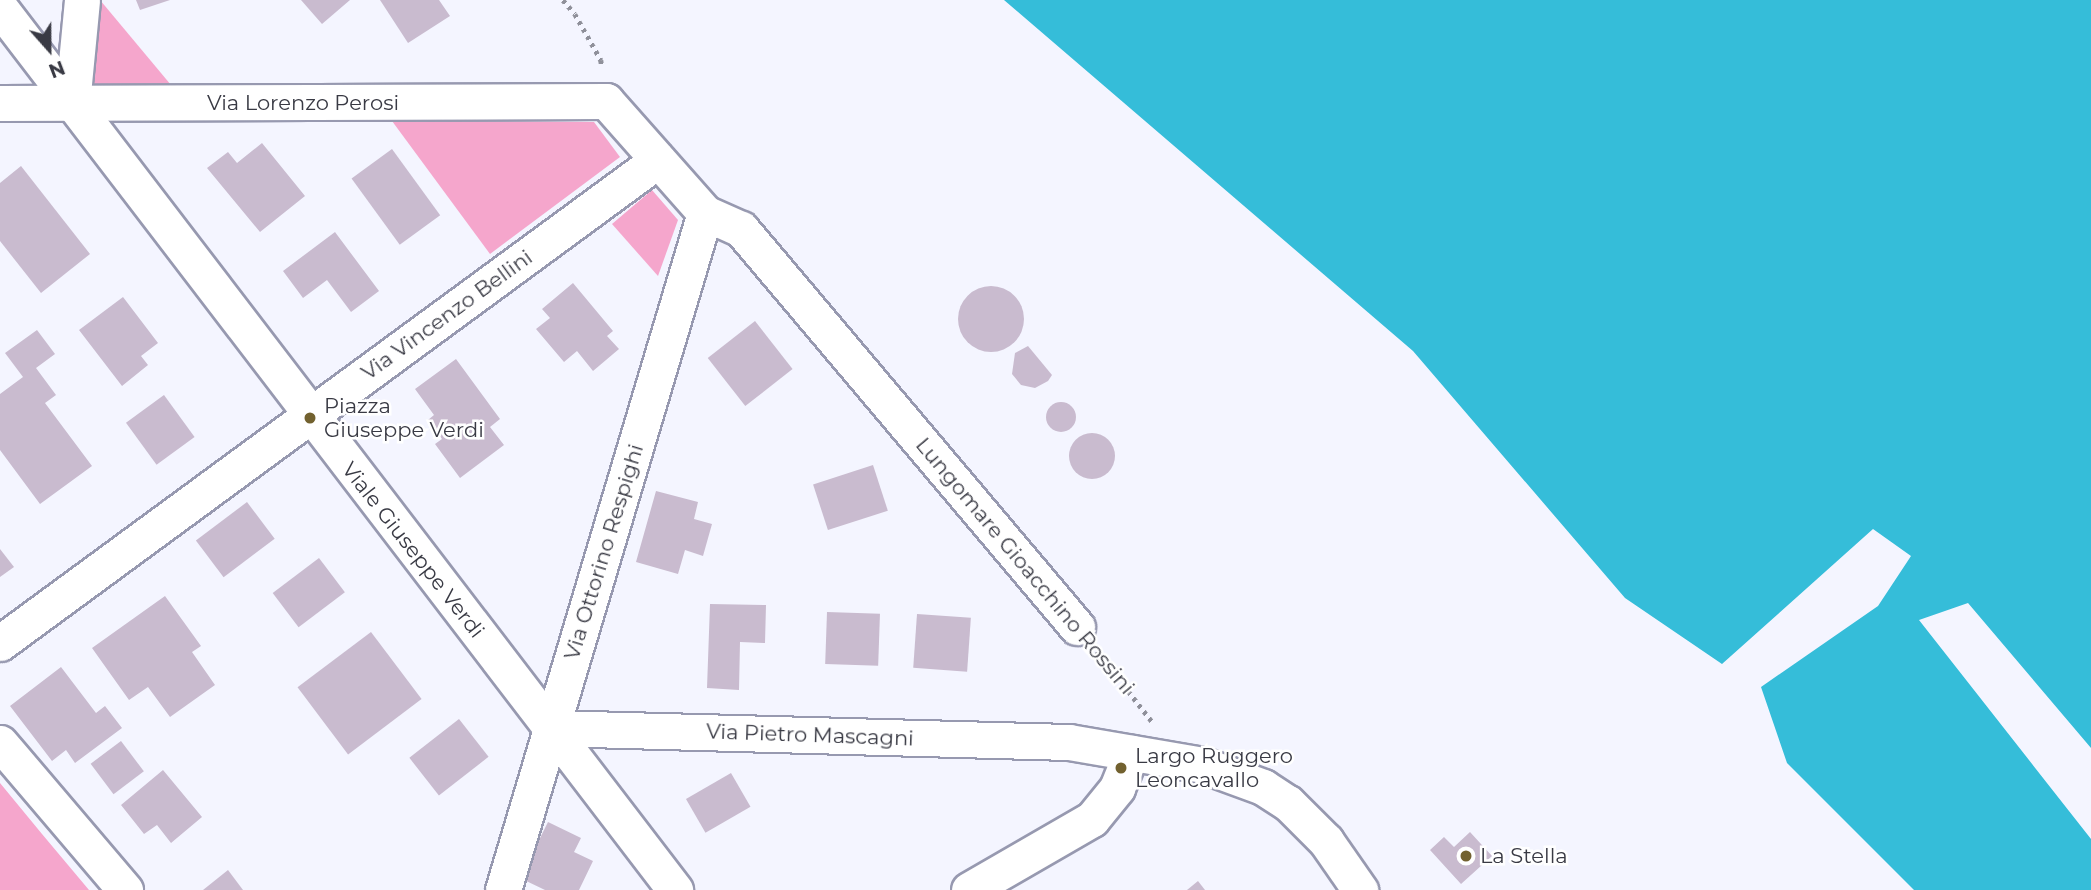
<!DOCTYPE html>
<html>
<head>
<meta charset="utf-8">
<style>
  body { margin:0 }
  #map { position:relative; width:2091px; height:890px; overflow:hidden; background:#f4f5ff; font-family:Montserrat,sans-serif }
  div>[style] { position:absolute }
  .green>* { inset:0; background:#f5a6cc }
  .water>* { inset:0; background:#35bdd9 }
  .building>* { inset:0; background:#c9bbcf; transform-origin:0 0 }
  .round { border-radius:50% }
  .path>* { height:4.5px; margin-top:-2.25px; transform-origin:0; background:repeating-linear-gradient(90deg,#8f909a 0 3.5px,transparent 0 8.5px) }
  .roads { filter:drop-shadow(2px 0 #9799b0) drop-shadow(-2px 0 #9799b0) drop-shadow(0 2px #9799b0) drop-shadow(0 -2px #9799b0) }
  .minor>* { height:35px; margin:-17.5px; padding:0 17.5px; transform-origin:17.5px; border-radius:17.5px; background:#fff }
  .dots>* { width:19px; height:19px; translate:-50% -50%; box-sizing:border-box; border:4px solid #fff; border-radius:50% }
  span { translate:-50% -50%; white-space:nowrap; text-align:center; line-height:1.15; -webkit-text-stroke:5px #fff; paint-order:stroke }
  .street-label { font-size:21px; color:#393a44 }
  .poi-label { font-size:21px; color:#393a44 }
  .left { translate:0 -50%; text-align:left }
  .north { position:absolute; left:14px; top:14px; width:70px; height:70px; -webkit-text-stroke:5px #fff; paint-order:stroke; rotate:159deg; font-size:19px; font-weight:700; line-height:28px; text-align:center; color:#393a44 }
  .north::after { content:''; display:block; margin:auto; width:24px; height:32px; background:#393a44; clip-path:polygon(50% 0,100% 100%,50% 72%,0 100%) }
</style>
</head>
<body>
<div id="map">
  <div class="green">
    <i style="clip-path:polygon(100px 0,171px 85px,89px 84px)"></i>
    <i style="clip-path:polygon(392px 121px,594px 122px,620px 157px,490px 254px)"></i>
    <i style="clip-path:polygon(652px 190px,678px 220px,658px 276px,612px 224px)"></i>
    <i style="clip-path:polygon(0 783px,42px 834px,89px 890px,0 890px)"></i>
  </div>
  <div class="water">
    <i style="clip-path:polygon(1004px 0,2091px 0,2091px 748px,1968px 603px,1919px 620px,2091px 839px,2091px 890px,1914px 890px,1787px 763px,1761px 687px,1878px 606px,1911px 556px,1873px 529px,1722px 664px,1625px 598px,1413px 351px)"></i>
  </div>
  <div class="building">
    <i style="clip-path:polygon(136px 0,170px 0,140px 10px)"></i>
    <i style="clip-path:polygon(301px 0,350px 0,322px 24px)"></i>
    <i style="clip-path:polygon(380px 0,439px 0,450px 16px,408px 43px)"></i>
    <i style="clip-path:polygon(262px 143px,305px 196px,260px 232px,207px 168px,228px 152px,237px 163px)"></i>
    <i style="left:392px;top:149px;width:82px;height:50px;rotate:54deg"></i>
    <i style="clip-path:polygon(21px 166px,90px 254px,41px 293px,0 241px,0 183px)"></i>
    <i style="clip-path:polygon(335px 232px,379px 291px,351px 312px,327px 280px,303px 298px,283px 271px)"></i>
    <i style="clip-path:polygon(573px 283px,613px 331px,607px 336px,619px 349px,593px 371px,577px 351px,564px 362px,536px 329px,550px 318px,542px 309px)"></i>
    <i class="round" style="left:958px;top:286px;width:66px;height:66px"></i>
    <i style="clip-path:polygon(123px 297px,158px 343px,141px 356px,148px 365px,122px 386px,79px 330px)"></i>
    <i style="left:755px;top:321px;width:61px;height:60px;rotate:52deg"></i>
    <i style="clip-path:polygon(37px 330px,55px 354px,36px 368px,56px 395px,45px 403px,92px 466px,40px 504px,0 450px,0 394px,23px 377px,5px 353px)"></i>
    <i style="clip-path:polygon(1028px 346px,1052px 375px,1048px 381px,1035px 388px,1021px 385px,1012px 374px,1015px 353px)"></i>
    <i style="clip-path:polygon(456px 359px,500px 419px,490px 427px,504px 445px,460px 478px,435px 444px,442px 439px,428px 420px,434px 415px,415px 389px)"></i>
    <i style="left:164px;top:395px;width:52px;height:47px;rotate:54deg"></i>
    <i class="round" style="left:1046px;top:402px;width:30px;height:30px"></i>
    <i class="round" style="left:1069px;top:433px;width:46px;height:46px"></i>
    <i style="left:873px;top:465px;width:48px;height:63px;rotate:72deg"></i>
    <i style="clip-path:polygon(656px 491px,698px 502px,694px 519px,712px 524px,703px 556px,685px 550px,678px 574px,636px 562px)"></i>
    <i style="left:247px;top:502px;width:46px;height:64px;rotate:53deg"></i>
    <i style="clip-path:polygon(0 549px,14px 567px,0 577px)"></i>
    <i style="left:319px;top:558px;width:43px;height:58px;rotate:53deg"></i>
    <i style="clip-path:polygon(165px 596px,201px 646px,192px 652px,215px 685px,170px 717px,148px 687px,129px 700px,92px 648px)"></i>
    <i style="clip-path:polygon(710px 604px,766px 605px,765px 643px,740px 642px,739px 690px,707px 688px)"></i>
    <i style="left:827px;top:612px;width:53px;height:52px;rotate:2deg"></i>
    <i style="left:917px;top:614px;width:54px;height:54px;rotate:4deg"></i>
    <i style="left:371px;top:632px;width:84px;height:92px;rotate:53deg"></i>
    <i style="clip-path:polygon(61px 667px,96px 713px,105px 706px,122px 728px,75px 763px,66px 750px,52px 761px,10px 706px)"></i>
    <i style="left:459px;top:719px;width:48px;height:63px;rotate:52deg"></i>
    <i style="left:121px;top:741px;width:38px;height:38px;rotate:53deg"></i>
    <i style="clip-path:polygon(163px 770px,202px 817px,171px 843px,157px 825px,144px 834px,121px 805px)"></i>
    <i style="left:731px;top:773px;width:39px;height:52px;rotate:60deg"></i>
    <i style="clip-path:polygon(548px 822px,581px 838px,574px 852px,593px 861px,579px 890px,545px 890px,520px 878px)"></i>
    <i style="clip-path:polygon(1470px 832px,1492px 856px,1461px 884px,1430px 850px,1444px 837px,1454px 847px)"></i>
    <i style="clip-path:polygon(228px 870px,243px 890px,203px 890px)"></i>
    <i style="clip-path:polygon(1198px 881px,1205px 890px,1187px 890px)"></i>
  </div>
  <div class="path">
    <i style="left:563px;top:0;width:18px;rotate:49deg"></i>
    <i style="left:575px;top:14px;width:53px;rotate:60.5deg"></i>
    <i style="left:601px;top:60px;width:8px;rotate:83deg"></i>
    <i style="left:1097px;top:651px;width:93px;rotate:52deg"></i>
  </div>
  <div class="roads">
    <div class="minor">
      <i style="left:0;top:8px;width:1111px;rotate:52.57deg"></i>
      <i style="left:0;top:103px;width:606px;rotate:-0.19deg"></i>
      <i style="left:606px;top:101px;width:149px;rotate:48.5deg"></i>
      <i style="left:705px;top:213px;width:39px;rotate:24deg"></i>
      <i style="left:741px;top:229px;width:521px;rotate:49.83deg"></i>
      <i style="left:72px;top:104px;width:104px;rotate:-84.5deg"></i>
      <i style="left:0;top:643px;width:816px;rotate:-36.28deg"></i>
      <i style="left:551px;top:728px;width:518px;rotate:1.55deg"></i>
      <i style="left:1069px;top:742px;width:136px;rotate:9.7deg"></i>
      <i style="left:1203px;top:765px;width:64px;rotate:20.1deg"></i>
      <i style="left:1263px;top:787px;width:30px;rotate:33deg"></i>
      <i style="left:1288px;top:803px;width:54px;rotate:45deg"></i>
      <i style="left:1326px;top:841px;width:60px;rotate:55.2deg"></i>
      <i style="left:0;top:743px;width:193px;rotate:49.6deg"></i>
      <i style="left:503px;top:890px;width:706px;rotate:-73.39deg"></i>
      <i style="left:969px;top:890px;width:142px;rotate:-30deg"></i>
      <i style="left:1092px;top:819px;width:40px;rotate:-51deg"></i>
      <i style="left:1117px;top:788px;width:38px;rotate:-68deg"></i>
    </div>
  </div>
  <div class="dots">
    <i style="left:310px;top:418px;background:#72612f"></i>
    <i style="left:1121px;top:768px;background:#72612f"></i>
    <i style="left:1466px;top:856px;background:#72612f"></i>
  </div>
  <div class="street-label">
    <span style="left:303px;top:103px">Via Lorenzo Perosi</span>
    <span style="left:447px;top:315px;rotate:-36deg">Via Vincenzo Bellini</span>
    <span style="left:413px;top:550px;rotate:52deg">Viale Giuseppe Verdi</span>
    <span style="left:604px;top:552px;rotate:-73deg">Via Ottorino Respighi</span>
    <span style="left:1025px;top:566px;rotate:50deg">Lungomare Gioacchino Rossini</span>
    <span style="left:810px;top:735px;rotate:2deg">Via Pietro Mascagni</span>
  </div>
  <div class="poi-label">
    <span class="left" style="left:324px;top:418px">Piazza<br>Giuseppe Verdi</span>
    <span class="left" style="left:1135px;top:768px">Largo Ruggero<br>Leoncavallo</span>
    <span class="left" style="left:1480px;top:856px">La Stella</span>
  </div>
  <div class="north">N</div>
</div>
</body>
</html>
